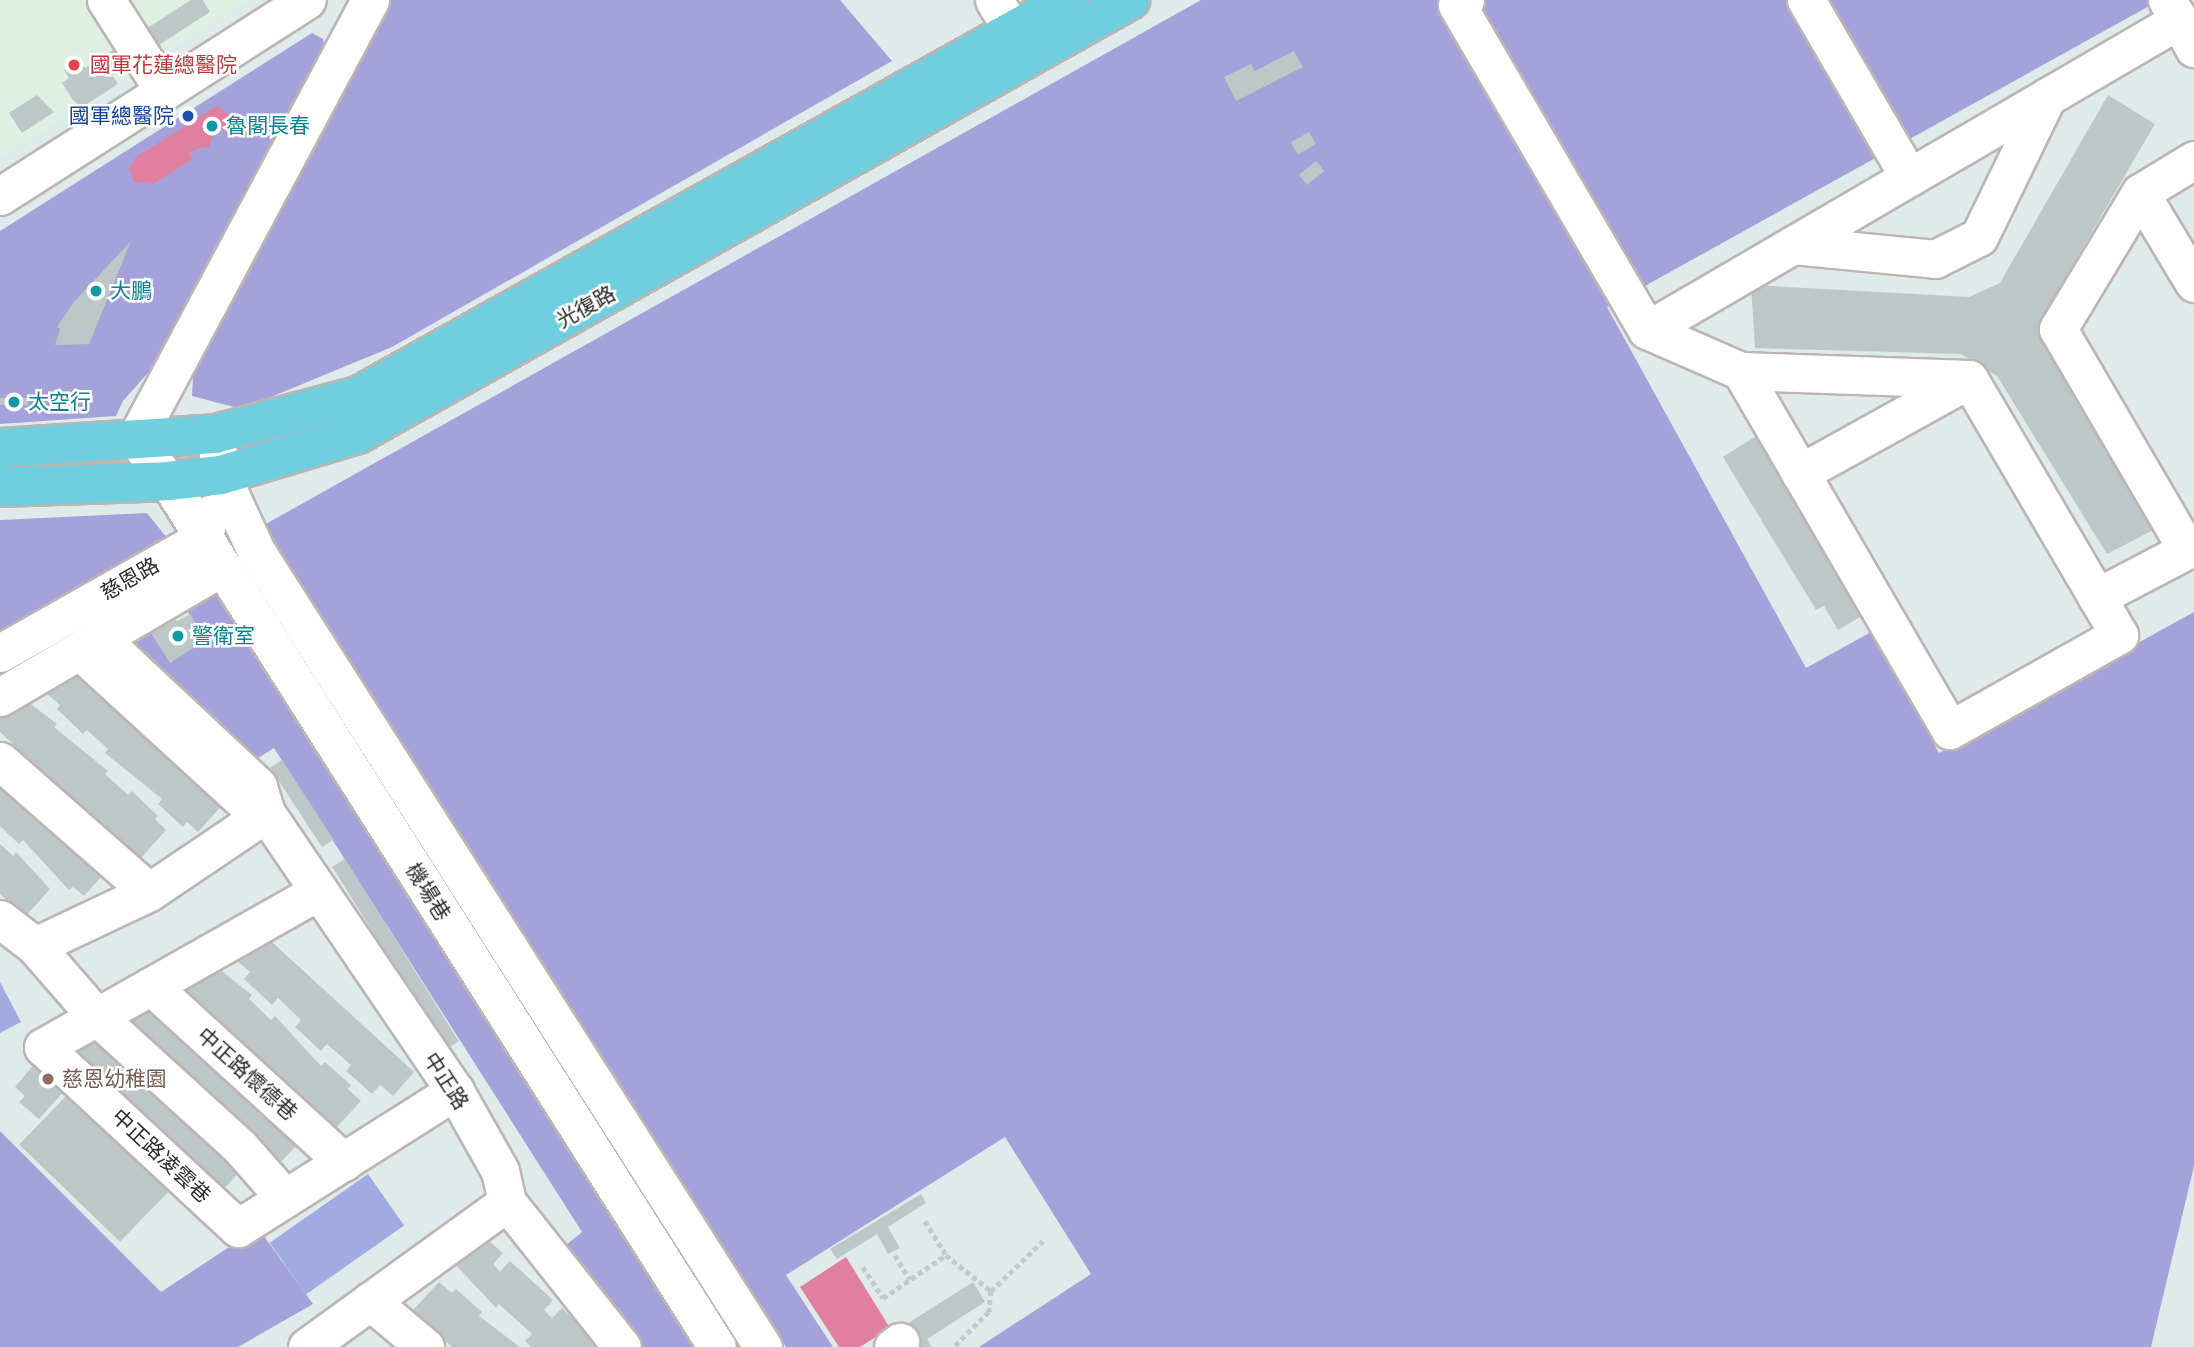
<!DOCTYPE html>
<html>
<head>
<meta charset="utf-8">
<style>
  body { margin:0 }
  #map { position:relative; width:2194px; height:1347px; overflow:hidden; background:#dfebeb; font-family:"Roboto Condensed","Noto Sans TC",sans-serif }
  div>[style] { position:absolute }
  .medical>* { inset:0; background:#def0e4 }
  .green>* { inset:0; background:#a5a2db }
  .pitch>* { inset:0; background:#9fabe1; transform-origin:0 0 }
  .water>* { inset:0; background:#e07fa0 }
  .building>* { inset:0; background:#bec7c7; transform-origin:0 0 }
  .path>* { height:4.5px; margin-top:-2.25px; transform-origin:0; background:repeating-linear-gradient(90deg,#c8c8c8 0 5px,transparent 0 8.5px) }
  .roads { filter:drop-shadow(2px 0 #bdb5b2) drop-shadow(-2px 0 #bdb5b2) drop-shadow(0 2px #bdb5b2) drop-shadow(0 -2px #bdb5b2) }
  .minor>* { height:37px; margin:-18.5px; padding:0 18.5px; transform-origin:18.5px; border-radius:18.5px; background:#fff }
  .major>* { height:38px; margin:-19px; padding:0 19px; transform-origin:19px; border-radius:19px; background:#70cedf }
  .dots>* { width:19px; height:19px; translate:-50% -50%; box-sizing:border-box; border:4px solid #fff; border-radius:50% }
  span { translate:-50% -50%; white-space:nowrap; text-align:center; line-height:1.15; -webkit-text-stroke:5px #fff; paint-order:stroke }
  .health-label { font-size:21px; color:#be3a42 }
  .left { translate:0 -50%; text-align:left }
  .transit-label { font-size:21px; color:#164399 }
  .right { translate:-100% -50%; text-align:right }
  .culture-label { font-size:21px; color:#0d838f }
  .street-label { font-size:21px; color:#2b2b2b }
  .education-label { font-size:21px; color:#785e54 }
</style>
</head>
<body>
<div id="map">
  <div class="medical">
    <i style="clip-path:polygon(0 0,249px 0,0 159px)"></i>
  </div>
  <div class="green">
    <i style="clip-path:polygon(390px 0,840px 0,892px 61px,392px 347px,242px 409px,192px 396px,193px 377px)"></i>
    <i style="clip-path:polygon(1201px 0,2147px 0,2151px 5px,1607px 307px,1806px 668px,1871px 632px,1939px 753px,2194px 612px,2194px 1166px,2151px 1347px,979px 1347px,1091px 1274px,1005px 1137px,786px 1275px,833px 1347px,786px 1347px,264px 525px)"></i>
    <i style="clip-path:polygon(312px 33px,323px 39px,325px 47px,163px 356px,123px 401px,116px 416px,0 424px,0 231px)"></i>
    <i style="clip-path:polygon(147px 513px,192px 569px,0 672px,0 520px)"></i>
    <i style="clip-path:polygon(218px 587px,700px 1347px,636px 1347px,560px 1250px,582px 1232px,274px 748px,250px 763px,124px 636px,146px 624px,170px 662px,206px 640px,183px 604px)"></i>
    <i style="clip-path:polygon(0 1131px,161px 1292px,258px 1228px,313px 1304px,238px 1347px,0 1347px)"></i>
  </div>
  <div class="pitch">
    <i style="clip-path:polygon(0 982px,21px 1022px,0 1033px)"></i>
    <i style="left:368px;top:1174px;width:63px;height:120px;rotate:55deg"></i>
  </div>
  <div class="water">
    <i style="clip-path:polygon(217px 106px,231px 117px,231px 123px,215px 130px,209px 147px,198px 148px,189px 153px,192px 159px,153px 184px,134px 182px,129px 169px,136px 157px)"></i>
    <i style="clip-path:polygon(846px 1257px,890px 1328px,860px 1347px,839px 1347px,800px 1287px)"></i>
  </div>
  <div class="building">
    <i style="clip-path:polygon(191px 0,203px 0,210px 12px,112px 75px,118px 84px,82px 107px,73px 100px,62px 83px,69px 78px,64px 70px,79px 60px,85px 68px)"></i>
    <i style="clip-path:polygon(1294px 51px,1303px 67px,1236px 101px,1224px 77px,1251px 64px,1255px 71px)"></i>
    <i style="clip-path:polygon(37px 95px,54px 112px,22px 133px,9px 113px)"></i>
    <i style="clip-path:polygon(2108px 95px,2155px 124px,2048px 307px,2044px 346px,2157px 528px,2107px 554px,1997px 376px,1961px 354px,1755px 348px,1751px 285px,1969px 297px,2000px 283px)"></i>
    <i style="left:1309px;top:132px;width:14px;height:21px;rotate:60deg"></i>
    <i style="left:1316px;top:161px;width:13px;height:22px;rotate:51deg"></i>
    <i style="clip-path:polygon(131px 241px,89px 344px,55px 345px,60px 329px,57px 327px,74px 302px)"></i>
    <i style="left:28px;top:398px;width:7px;height:28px;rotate:90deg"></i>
    <i style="clip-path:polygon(1767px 429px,1865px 614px,1838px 630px,1824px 606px,1816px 610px,1723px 457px)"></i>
    <i style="clip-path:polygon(190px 614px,206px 640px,170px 663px,150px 631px,174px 617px,177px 621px)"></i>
    <i style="clip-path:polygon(69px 662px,224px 803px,198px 832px,187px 822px,183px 827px,158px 804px,162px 799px,105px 753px,108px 749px,87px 730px,83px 734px,57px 709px,60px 705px,44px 691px)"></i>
    <i style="clip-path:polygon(14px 691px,57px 724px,54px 727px,108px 771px,105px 774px,128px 795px,132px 791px,158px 816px,155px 819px,166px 830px,139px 860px,0 732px,0 705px)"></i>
    <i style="left:282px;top:760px;width:95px;height:14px;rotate:57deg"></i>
    <i style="clip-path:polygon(0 767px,110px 867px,84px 896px,73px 887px,69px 890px,23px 840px,19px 844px,0 826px)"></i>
    <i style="clip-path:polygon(0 844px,13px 856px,16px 852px,50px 889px,25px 917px,0 894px)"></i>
    <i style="left:345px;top:859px;width:215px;height:15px;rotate:58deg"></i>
    <i style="clip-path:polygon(261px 932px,414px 1072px,393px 1096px,380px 1085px,372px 1094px,346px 1071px,351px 1065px,327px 1044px,321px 1051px,295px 1027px,301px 1020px,278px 998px,272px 1005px,244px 979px,250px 972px,235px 959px)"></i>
    <i style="clip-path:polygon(209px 961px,252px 995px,249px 999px,271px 1020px,275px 1016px,321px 1066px,325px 1062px,351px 1085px,348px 1089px,361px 1101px,334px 1130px,183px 991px)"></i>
    <i style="left:146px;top:996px;width:212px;height:42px;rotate:43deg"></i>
    <i style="left:93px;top:1025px;width:207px;height:35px;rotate:42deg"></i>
    <i style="clip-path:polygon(36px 1062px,83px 1070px,39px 1119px,19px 1102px,25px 1096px,15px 1087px)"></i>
    <i style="left:70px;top:1092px;width:140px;height:73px;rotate:44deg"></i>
    <i style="clip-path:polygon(921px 1194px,926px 1203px,888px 1227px,900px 1248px,888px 1254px,877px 1234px,837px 1259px,830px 1249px)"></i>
    <i style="clip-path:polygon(481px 1234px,503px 1253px,493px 1264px,500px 1272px,510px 1261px,553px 1300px,544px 1310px,552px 1318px,562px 1308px,602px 1347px,531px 1347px,525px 1341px,532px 1334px,499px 1304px,496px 1308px,455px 1264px)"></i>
    <i style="clip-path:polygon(439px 1282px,452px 1293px,456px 1289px,482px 1312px,479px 1316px,520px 1347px,452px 1347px,412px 1311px)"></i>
    <i style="clip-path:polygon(973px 1282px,985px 1302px,927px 1339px,932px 1347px,904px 1347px,894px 1332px)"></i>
  </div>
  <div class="path">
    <i style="left:925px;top:1221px;width:40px;rotate:58deg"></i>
    <i style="left:946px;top:1255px;width:58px;rotate:38.7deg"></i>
    <i style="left:991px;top:1291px;width:21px;rotate:95deg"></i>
    <i style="left:989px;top:1312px;width:49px;rotate:135deg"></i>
    <i style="left:895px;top:1255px;width:29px;rotate:59deg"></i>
    <i style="left:863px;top:1267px;width:37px;rotate:57deg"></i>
    <i style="left:883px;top:1298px;width:76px;rotate:-34.3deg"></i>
    <i style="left:991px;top:1291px;width:72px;rotate:-43.9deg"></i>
  </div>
  <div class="roads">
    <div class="minor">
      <i style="left:106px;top:0;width:108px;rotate:57.5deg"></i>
      <i style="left:370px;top:0;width:497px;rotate:118.1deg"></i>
      <i style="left:136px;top:439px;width:53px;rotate:52.7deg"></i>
      <i style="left:168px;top:481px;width:1025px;rotate:57.63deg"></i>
      <i style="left:994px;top:0;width:66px;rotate:58.7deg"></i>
      <i style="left:1465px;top:0;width:9px;rotate:148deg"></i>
      <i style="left:1457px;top:5px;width:376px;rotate:59.7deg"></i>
      <i style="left:1647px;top:330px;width:616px;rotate:-30.23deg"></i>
      <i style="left:2179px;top:20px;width:23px;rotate:-121deg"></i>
      <i style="left:1806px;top:0;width:205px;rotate:59.8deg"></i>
      <i style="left:2179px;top:20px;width:32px;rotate:62deg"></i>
      <i style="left:2194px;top:160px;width:63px;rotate:148.6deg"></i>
      <i style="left:2140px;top:193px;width:159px;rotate:121.1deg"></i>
      <i style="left:2058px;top:329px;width:256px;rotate:59.7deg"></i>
      <i style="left:2187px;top:550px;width:8px;rotate:-30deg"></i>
      <i style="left:2140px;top:193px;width:105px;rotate:59deg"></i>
      <i style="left:0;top:196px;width:364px;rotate:-32.6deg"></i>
      <i style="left:1793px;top:245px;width:143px;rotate:5.6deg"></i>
      <i style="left:1935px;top:259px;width:49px;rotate:-26.6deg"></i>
      <i style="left:1979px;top:237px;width:156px;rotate:-64.1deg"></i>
      <i style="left:1647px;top:330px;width:103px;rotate:23.6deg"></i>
      <i style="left:217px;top:447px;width:28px;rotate:82deg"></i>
      <i style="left:221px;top:475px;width:84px;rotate:65.3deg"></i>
      <i style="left:256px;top:551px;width:944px;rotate:57.51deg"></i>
      <i style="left:1800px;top:473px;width:192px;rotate:-29deg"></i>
      <i style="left:2097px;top:597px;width:44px;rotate:59.9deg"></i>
      <i style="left:2119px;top:635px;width:194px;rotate:150.7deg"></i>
      <i style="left:1950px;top:730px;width:415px;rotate:-120.2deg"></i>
      <i style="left:1741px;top:371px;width:228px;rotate:2deg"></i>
      <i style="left:1969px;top:379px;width:253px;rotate:59.6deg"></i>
      <i style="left:2097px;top:597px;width:102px;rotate:-27.6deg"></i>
      <i style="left:80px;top:651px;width:224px;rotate:42.5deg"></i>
      <i style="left:245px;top:802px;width:24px;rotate:28deg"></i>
      <i style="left:266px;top:813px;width:28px;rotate:-107deg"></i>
      <i style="left:258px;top:786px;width:216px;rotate:-136.9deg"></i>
      <i style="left:0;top:653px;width:233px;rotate:-29.5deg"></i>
      <i style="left:203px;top:538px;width:25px;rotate:-74deg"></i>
      <i style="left:0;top:697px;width:257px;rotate:-30.4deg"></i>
      <i style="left:0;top:761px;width:198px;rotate:41.3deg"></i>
      <i style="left:319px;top:891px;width:317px;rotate:150.5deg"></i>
      <i style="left:43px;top:1047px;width:266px;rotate:42.9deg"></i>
      <i style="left:238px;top:1228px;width:257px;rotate:-32.3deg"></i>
      <i style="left:0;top:919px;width:44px;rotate:37.6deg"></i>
      <i style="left:35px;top:946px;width:91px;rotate:49deg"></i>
      <i style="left:95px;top:1015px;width:196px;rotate:42.3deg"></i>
      <i style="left:240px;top:1147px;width:68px;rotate:48.6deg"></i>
      <i style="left:35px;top:946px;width:126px;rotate:-25.3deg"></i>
      <i style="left:149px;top:892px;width:141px;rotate:-34deg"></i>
      <i style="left:266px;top:813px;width:336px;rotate:55.8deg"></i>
      <i style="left:455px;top:1091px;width:92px;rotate:60.6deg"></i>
      <i style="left:500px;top:1171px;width:32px;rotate:77deg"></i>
      <i style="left:507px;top:1202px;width:185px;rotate:51.6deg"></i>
      <i style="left:151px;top:986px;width:261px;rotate:42.4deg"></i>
      <i style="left:370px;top:1301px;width:72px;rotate:39.9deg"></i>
      <i style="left:307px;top:1347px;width:247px;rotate:-35.9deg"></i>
      <i style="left:893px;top:1347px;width:9px;rotate:-36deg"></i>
    </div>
    <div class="major">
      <i style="left:0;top:448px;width:215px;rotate:-3.7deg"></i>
      <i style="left:215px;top:434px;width:148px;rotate:-14.9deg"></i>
      <i style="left:358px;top:396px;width:813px;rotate:-29.15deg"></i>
      <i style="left:0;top:487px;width:168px;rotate:-2deg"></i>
      <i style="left:168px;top:481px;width:53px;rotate:-6.5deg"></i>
      <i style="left:221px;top:475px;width:143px;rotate:-16.7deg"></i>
      <i style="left:358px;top:434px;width:886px;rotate:-29.34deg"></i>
    </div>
  </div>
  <div class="dots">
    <i style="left:74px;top:65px;background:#e0444e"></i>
    <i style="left:188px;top:116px;background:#1a4fb4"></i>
    <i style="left:212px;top:126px;background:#0f9aa8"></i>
    <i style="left:96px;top:291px;background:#0f9aa8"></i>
    <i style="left:14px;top:402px;background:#0f9aa8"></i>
    <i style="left:178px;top:636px;background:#0f9aa8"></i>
    <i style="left:48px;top:1079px;background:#8d6e63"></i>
  </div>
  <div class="health-label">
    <span class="left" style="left:90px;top:65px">國軍花蓮總醫院</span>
  </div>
  <div class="transit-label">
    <span class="right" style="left:174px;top:116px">國軍總醫院</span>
  </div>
  <div class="culture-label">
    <span class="left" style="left:226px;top:126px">魯閣長春</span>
    <span class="left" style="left:110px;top:291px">大鵬</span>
    <span class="left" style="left:28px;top:402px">太空行</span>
    <span class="left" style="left:192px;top:636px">警衛室</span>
  </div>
  <div class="street-label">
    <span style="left:586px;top:307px;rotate:-29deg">光復路</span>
    <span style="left:130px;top:579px;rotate:-30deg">慈恩路</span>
    <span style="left:428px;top:892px;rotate:58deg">機場巷</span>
    <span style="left:247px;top:1074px;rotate:42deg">中正路懷德巷</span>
    <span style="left:446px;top:1081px;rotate:57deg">中正路</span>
    <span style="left:161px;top:1156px;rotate:43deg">中正路凌雲巷</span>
  </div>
  <div class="education-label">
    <span class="left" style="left:62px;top:1079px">慈恩幼稚園</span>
  </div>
</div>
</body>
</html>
